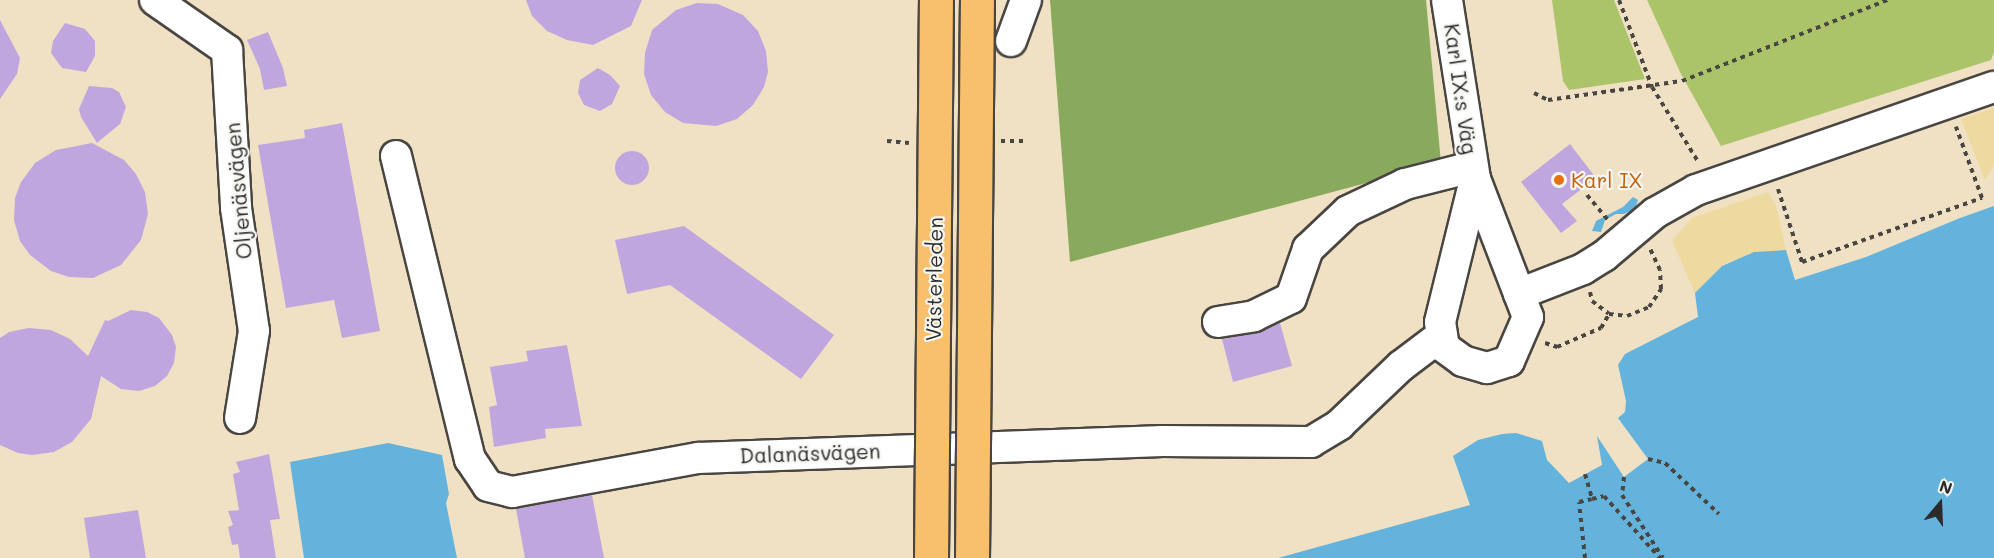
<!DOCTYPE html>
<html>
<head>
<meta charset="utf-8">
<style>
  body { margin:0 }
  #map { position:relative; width:1994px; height:558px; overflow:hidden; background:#f0e1c4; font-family:Mali,sans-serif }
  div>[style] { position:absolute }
  .green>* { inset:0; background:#acc469 }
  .forest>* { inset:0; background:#89aa5d }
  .sand>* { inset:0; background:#eeda9e }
  .water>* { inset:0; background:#63b3dd }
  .building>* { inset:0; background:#c0a6df }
  .round { border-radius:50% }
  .path>* { height:4px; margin-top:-2px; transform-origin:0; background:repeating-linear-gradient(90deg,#494642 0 4.5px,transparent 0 9px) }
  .roads { filter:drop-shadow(2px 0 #494642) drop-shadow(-2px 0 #494642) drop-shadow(0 2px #494642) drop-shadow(0 -2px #494642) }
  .minor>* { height:30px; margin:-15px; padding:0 15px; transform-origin:15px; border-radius:15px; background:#fff }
  .bridges { filter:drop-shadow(2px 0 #494642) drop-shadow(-2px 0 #494642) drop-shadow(0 2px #494642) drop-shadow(0 -2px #494642) }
  .highway-bridge>* { height:33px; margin:-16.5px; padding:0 16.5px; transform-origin:16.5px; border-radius:16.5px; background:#f8bf6c }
  .dots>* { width:16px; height:16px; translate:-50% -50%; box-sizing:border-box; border:3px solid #f6f6f2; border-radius:50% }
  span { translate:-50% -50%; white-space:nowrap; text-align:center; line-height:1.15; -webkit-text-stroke:4.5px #f6f6f2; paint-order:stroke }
  .street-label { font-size:21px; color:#2b2b2b }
  .food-label { font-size:21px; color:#c56008 }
  .left { translate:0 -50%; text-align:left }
  .north { position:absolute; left:1910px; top:474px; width:60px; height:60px; -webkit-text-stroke:4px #f6f6f2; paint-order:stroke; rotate:19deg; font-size:16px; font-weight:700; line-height:24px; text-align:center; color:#2b2b2b }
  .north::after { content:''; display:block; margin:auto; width:21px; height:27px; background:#2b2b2b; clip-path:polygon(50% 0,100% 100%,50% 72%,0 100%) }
</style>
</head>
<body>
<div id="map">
  <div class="green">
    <i style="clip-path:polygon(1552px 0,1614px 0,1645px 79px,1569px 90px,1563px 81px)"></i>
    <i style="clip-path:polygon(1647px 0,1994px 0,1994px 52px,1991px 60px,1721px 146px,1681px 74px)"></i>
  </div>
  <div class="forest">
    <i style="clip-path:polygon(1050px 0,1426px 0,1441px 163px,1070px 262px)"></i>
  </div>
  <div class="sand">
    <i style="clip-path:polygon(1994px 108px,1994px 166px,1985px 180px,1961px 119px)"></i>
    <i style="clip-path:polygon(1768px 192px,1776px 206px,1786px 250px,1754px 252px,1722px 265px,1695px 293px,1672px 241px,1692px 218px)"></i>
  </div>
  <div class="water">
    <i style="clip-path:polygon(1633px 197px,1638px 200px,1635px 209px,1624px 214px,1616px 214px,1605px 220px,1601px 232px,1592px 231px,1596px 221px,1623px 207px)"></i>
    <i style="clip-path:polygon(1994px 206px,1994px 558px,1278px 558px,1470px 505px,1453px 456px,1478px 440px,1502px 434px,1516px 433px,1542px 441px,1547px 460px,1569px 483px,1602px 465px,1597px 436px,1624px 477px,1648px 459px,1618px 418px,1625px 412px,1626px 401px,1618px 365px,1625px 354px,1698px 317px,1695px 293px,1722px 266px,1754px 252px,1786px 250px,1795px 280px,1866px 257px,1960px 218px)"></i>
    <i style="clip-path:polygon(388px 443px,442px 455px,449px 494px,446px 503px,457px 558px,304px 558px,290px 462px)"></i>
  </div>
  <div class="building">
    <i style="clip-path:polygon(526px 0,642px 0,631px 26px,593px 45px,567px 40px,547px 31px,532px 16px)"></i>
    <i style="clip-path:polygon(697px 3px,718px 4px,743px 15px,758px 31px,766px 51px,768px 72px,764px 87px,753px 105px,737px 119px,716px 126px,683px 123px,665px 112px,651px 95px,644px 74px,645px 53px,652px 30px,676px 10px)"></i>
    <i style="clip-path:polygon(0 20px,20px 58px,17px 74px,0 99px)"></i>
    <i style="clip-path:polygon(65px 23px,85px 29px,95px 41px,95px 56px,86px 72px,62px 68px,51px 53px,53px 41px)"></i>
    <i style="clip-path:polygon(268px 32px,283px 68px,287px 86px,264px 90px,260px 69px,247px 40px)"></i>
    <i style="clip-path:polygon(598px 68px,610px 75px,620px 86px,612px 104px,600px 111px,584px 105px,578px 93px,580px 80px)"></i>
    <i style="clip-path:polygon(89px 86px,112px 88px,119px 92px,126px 107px,120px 124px,97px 143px,81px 117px,79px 109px)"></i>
    <i style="clip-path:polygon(342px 123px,380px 331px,342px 338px,334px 300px,286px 308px,258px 145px,305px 138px,304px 130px)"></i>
    <i style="clip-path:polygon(92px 143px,124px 160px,136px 174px,145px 192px,148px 214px,141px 240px,121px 265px,93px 278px,69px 277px,51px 271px,30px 255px,20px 241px,14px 220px,15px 198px,21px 182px,35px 163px,56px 150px)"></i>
    <i style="clip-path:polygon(1570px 144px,1596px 178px,1562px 204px,1577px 221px,1561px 233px,1521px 182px)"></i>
    <i class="round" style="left:615px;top:151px;width:34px;height:34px"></i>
    <i style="clip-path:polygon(684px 226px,834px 335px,801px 379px,670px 285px,627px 294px,615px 240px)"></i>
    <i style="clip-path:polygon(131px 310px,147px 312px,159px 318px,172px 335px,176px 347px,174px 363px,167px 376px,155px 386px,139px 391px,121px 389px,101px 376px,91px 419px,72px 442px,54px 452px,32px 455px,18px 453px,0 445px,0 338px,9px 332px,29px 328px,51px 330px,70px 339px,88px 356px,105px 320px,108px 321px)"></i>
    <i style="clip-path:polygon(1280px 323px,1292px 366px,1233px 382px,1222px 339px,1257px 333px)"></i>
    <i style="clip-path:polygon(567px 345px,582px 426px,545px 429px,546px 438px,494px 447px,489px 407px,497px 405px,490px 367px,528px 361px,526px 351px)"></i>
    <i style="clip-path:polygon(269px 454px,280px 519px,270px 520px,276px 558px,240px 558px,238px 544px,232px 545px,228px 527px,233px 525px,228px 511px,239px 510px,233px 474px,240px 472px,236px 462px)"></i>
    <i style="clip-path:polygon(592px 495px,604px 558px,525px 558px,516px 509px)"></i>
    <i style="clip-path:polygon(138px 510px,146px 558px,90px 558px,84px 518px)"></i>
  </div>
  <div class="path">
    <i style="left:1619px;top:0;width:93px;rotate:69.2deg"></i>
    <i style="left:1652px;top:87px;width:89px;rotate:58.3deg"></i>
    <i style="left:1534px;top:93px;width:16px;rotate:27deg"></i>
    <i style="left:1548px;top:100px;width:135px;rotate:-8.1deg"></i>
    <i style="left:1682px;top:81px;width:221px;rotate:-21.5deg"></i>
    <i style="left:887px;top:141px;width:22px;rotate:5deg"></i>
    <i style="left:1001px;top:141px;width:24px"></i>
    <i style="left:1778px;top:189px;width:77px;rotate:71.8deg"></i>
    <i style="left:1802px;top:262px;width:191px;rotate:-19.6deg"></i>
    <i style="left:1982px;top:198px;width:76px;rotate:-110.1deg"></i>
    <i style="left:1587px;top:195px;width:33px;rotate:50deg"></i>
    <i style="left:1590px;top:292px;width:9px;rotate:77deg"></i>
    <i style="left:1592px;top:301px;width:21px;rotate:37deg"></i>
    <i style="left:1609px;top:314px;width:18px;rotate:6deg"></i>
    <i style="left:1627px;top:316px;width:24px;rotate:-22deg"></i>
    <i style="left:1649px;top:307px;width:22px;rotate:-56deg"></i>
    <i style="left:1661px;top:289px;width:19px;rotate:-93deg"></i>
    <i style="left:1660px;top:270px;width:23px;rotate:-115deg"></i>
    <i style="left:1545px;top:343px;width:13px;rotate:18deg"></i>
    <i style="left:1557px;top:347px;width:48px;rotate:-23.4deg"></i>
    <i style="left:1601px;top:328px;width:16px;rotate:-60deg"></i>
    <i style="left:1648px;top:459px;width:17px;rotate:13deg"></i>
    <i style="left:1665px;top:463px;width:74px;rotate:43.4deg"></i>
    <i style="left:1585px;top:474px;width:26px;rotate:74deg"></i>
    <i style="left:1592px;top:499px;width:12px;rotate:-14deg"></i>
    <i style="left:1604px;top:496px;width:84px;rotate:47.9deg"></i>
    <i style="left:1624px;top:477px;width:18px;rotate:96deg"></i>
    <i style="left:1622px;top:495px;width:75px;rotate:56.9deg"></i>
    <i style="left:1585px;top:558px;width:56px;rotate:-96.1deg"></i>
    <i style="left:1579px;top:502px;width:13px;rotate:-13deg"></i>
  </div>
  <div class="roads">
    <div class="minor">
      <i style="left:155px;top:0;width:88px;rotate:34.8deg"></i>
      <i style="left:227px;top:50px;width:158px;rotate:86.7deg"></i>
      <i style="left:236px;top:208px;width:124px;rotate:81.7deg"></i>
      <i style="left:254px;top:331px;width:88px;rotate:99.1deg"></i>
      <i style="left:1447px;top:0;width:181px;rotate:81.1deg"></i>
      <i style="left:1475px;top:179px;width:148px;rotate:69deg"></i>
      <i style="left:1528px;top:317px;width:48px;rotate:113.4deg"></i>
      <i style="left:1509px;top:361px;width:23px;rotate:162deg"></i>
      <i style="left:1487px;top:368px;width:25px;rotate:-164deg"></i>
      <i style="left:1463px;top:361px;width:24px;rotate:-144deg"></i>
      <i style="left:1444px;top:347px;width:25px;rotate:-99deg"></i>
      <i style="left:1440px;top:322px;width:147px;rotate:-76.2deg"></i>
      <i style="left:1011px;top:41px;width:44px;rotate:-69.9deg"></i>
      <i style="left:396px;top:156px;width:312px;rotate:76.3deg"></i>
      <i style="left:470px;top:459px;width:32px;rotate:56deg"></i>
      <i style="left:488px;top:486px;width:25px;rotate:14deg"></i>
      <i style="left:512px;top:492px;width:189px;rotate:-10.4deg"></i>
      <i style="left:698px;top:458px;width:465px;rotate:-2.1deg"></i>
      <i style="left:1163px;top:441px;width:148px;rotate:0.4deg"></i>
      <i style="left:1311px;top:442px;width:33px;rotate:-31deg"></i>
      <i style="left:1339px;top:425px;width:86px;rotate:-43.6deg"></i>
      <i style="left:1401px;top:366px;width:51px;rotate:-37.1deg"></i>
      <i style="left:1519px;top:294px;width:69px;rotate:-21.3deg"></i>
      <i style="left:1583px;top:269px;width:25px;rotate:-32deg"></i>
      <i style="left:1604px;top:256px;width:67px;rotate:-40.1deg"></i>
      <i style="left:1655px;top:213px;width:47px;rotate:-29.3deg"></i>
      <i style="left:1696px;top:190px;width:315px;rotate:-19.1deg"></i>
      <i style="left:1218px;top:322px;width:36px;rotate:-9deg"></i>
      <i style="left:1254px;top:316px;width:41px;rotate:-25.9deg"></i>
      <i style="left:1291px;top:298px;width:52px;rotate:-70.9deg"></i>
      <i style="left:1308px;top:249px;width:55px;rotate:-43.5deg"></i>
      <i style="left:1348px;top:211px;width:63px;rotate:-25.3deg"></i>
      <i style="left:1405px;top:184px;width:69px;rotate:-14.2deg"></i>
    </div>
  </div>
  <div class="bridges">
    <div class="highway-bridge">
      <i style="left:931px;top:558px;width:558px;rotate:-89.49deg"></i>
      <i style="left:972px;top:558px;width:558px;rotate:-89.49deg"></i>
    </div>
  </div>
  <div class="dots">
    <i style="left:1559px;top:180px;background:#e8710a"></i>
  </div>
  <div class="street-label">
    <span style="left:1461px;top:89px;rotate:82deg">Karl IX:s Väg</span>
    <span style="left:238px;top:191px;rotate:-95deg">Oljenäsvägen</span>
    <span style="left:934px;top:279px;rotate:-89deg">Västerleden</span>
    <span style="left:810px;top:453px;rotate:-2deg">Dalanäsvägen</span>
  </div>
  <div class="food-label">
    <span class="left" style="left:1571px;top:180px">Karl IX</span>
  </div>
  <div class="north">N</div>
</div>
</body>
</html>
